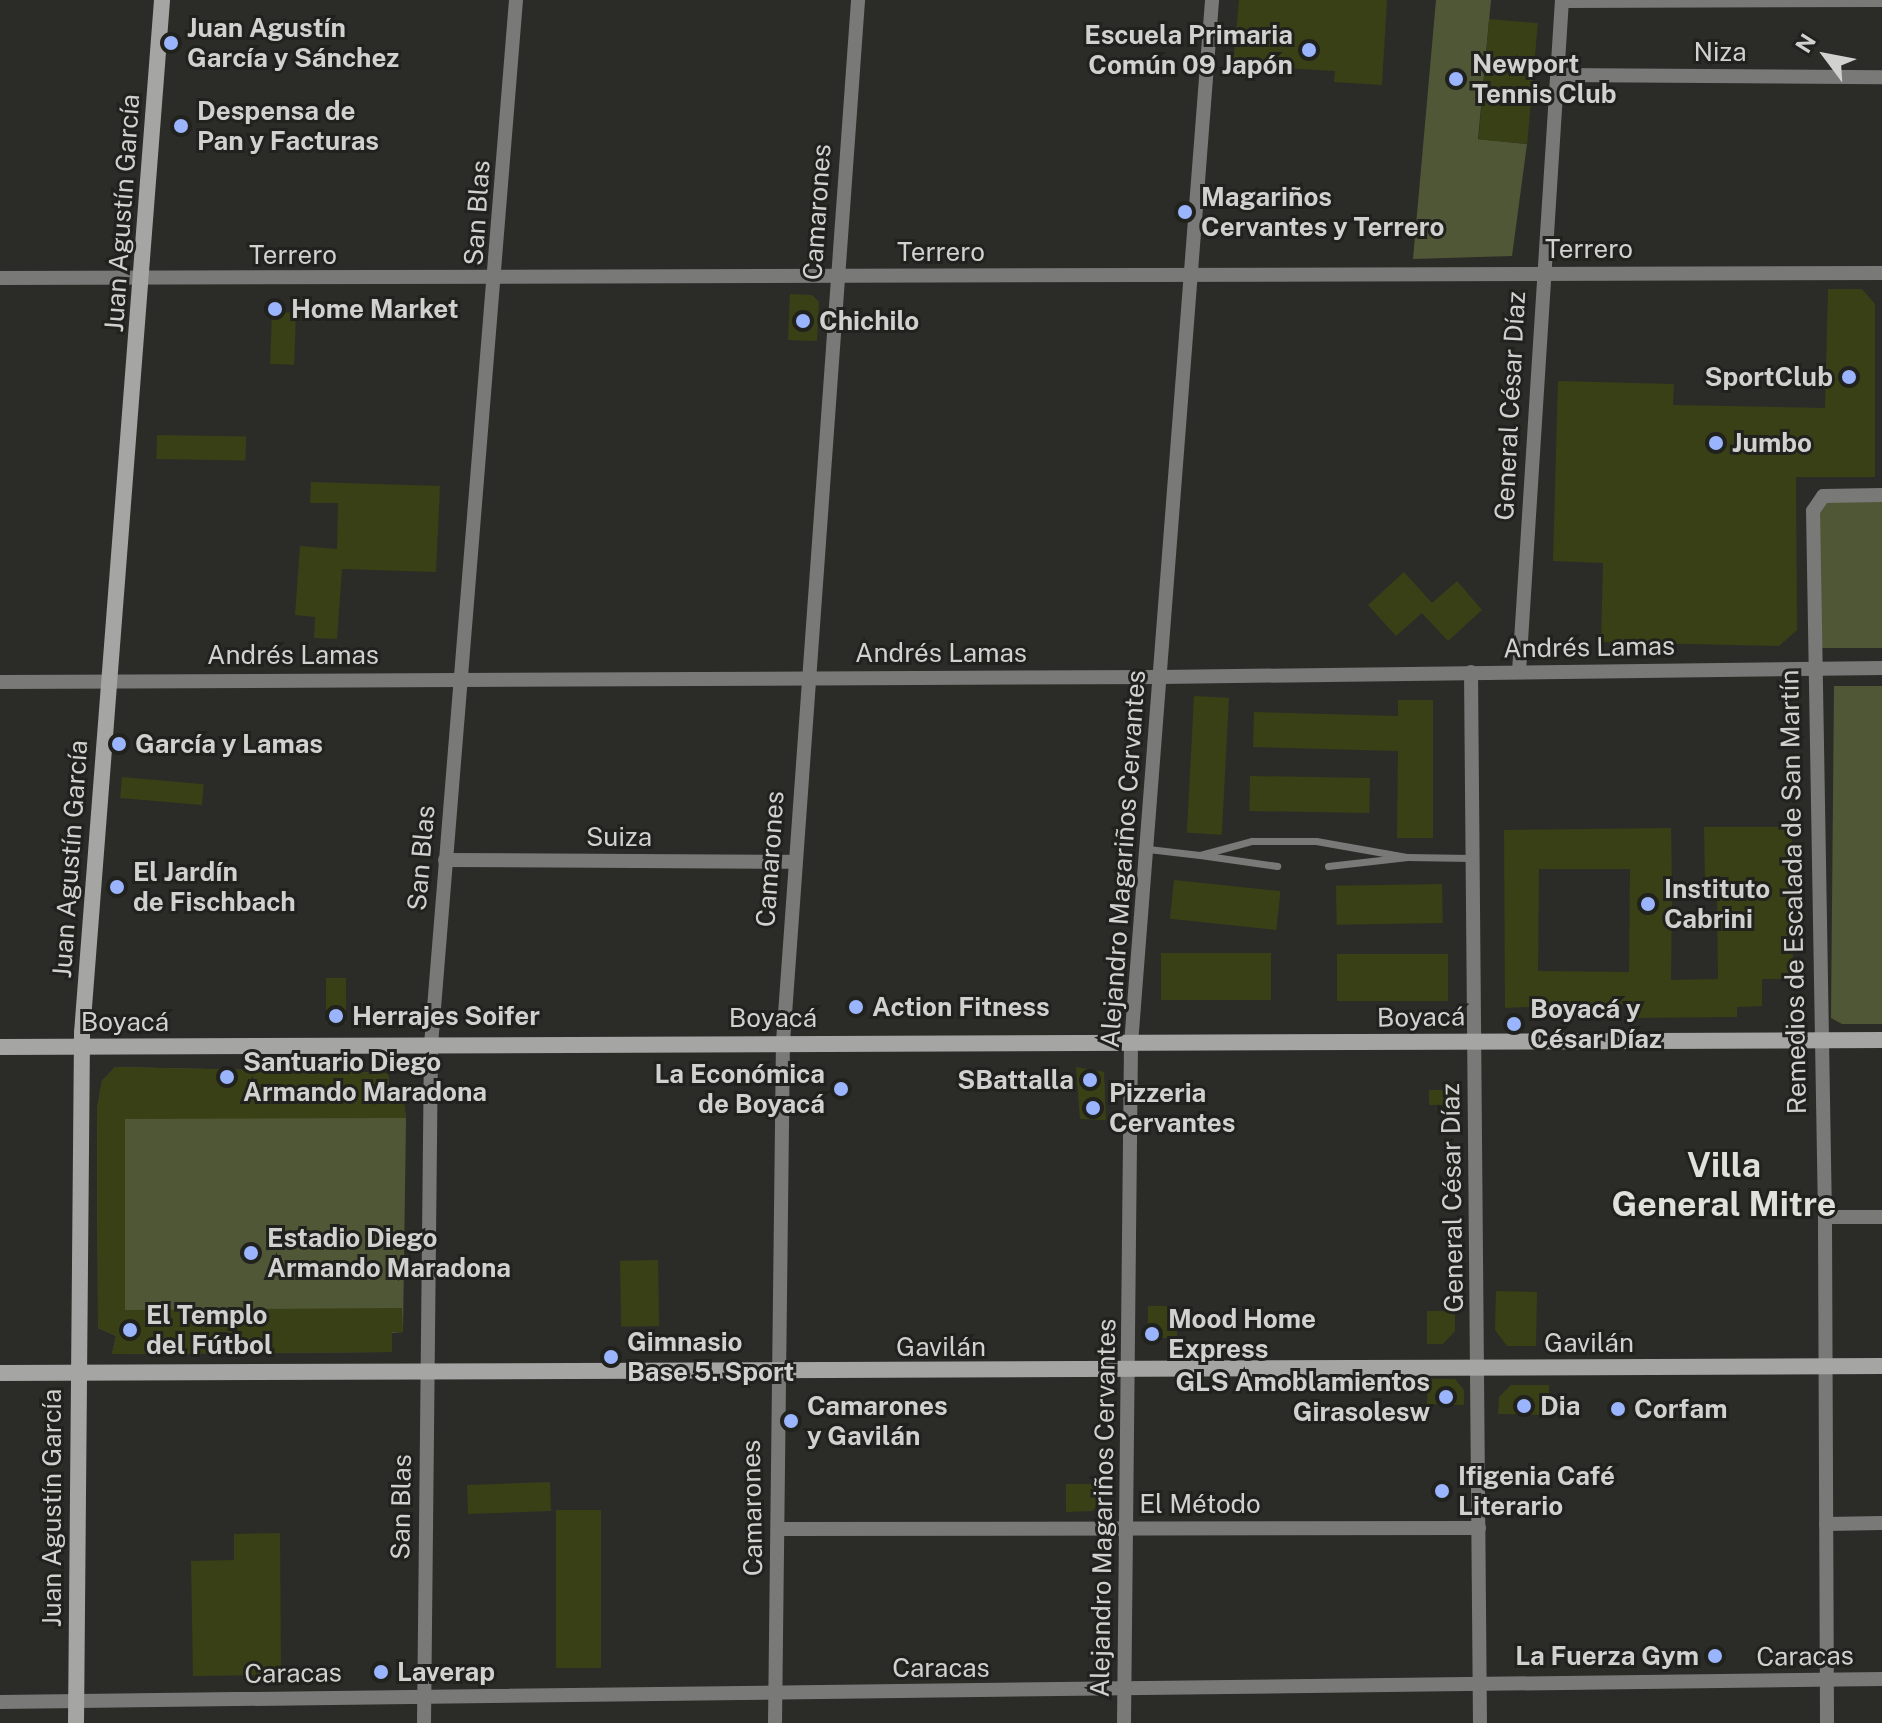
<!DOCTYPE html>
<html>
<head>
<meta charset="utf-8">
<style>
  body { margin:0 }
  #map { position:relative; width:1882px; height:1723px; overflow:hidden; background:#2b2c28; font-family:"Public Sans",sans-serif }
  div>[style] { position:absolute }
  .green>* { inset:0; background:#505736; transform-origin:0 0 }
  .building>* { inset:0; background:#394015; transform-origin:0 0 }
  .lane>* { height:7px; margin:-3.5px; padding:0 3.5px; transform-origin:3.5px; border-radius:3.5px; background:#797977 }
  .street>* { height:14px; margin:-7px; padding:0 7px; transform-origin:7px; border-radius:7px; background:#797977 }
  .secondary>* { height:16px; margin:-8px; padding:0 8px; transform-origin:8px; border-radius:8px; background:#a5a6a3 }
  .dots>* { width:22px; height:22px; translate:-50% -50%; box-sizing:border-box; border:4px solid #21221e; border-radius:50% }
  span { translate:-50% -50%; white-space:nowrap; text-align:center; line-height:1.15; -webkit-text-stroke:6px #21221e; paint-order:stroke }
  .poi-label { font-size:26px; color:#d1d2cf; font-weight:700 }
  .left { translate:0 -50%; text-align:left }
  .right { translate:-100% -50%; text-align:right }
  .street-label { font-size:26px; color:#d1d2cf }
  .district-label { font-size:34px; color:#e0e1dc; font-weight:700 }
  .north { position:absolute; left:1786px; top:16px; width:80px; height:80px; -webkit-text-stroke:6px #21221e; paint-order:stroke; rotate:302deg; font-size:22px; font-weight:700; line-height:32px; text-align:center; color:#d1d2cf }
  .north::after { content:''; display:block; margin:auto; width:28px; height:36px; background:#d1d2cf; clip-path:polygon(50% 0,100% 100%,50% 72%,0 100%) }
</style>
</head>
<body>
<div id="map">
  <div class="green">
    <i style="clip-path:polygon(1436px 0,1491px 0,1478px 139px,1527px 144px,1512px 256px,1413px 259px)"></i>
    <i style="left:1882px;top:498px;width:150px;height:64px;rotate:90deg"></i>
    <i style="clip-path:polygon(1834px 686px,1882px 686px,1882px 1024px,1842px 1024px,1831px 1018px)"></i>
    <i style="clip-path:polygon(115px 1067px,388px 1073px,389px 1088px,402px 1089px,406px 1118px,403px 1332px,392px 1333px,392px 1352px,112px 1354px,116px 1336px,98px 1328px,97px 1109px,102px 1081px)"></i>
  </div>
  <div class="building">
    <i style="clip-path:polygon(1239px 0,1387px 0,1382px 85px,1334px 82px,1335px 71px,1233px 65px)"></i>
    <i style="left:1489px;top:19px;width:49px;height:121px;rotate:5deg"></i>
    <i style="clip-path:polygon(1828px 289px,1862px 289px,1875px 304px,1875px 477px,1796px 477px,1797px 630px,1779px 646px,1601px 642px,1603px 563px,1553px 561px,1558px 381px,1674px 384px,1673px 405px,1825px 408px)"></i>
    <i style="clip-path:polygon(790px 294px,812px 295px,819px 302px,817px 341px,788px 340px)"></i>
    <i style="left:272px;top:312px;width:24px;height:52px;rotate:2deg"></i>
    <i style="left:157px;top:435px;width:89px;height:24px;rotate:1deg"></i>
    <i style="clip-path:polygon(311px 482px,440px 486px,436px 572px,342px 569px,337px 639px,314px 638px,315px 617px,295px 615px,300px 546px,337px 549px,338px 503px,310px 503px)"></i>
    <i style="clip-path:polygon(1404px 572px,1432px 603px,1457px 581px,1482px 610px,1448px 641px,1422px 613px,1396px 636px,1368px 605px)"></i>
    <i style="left:1194px;top:696px;width:35px;height:137px;rotate:3deg"></i>
    <i style="clip-path:polygon(1398px 700px,1433px 700px,1433px 838px,1397px 838px,1398px 751px,1253px 747px,1254px 712px,1398px 716px)"></i>
    <i style="left:1250px;top:776px;width:120px;height:35px;rotate:1deg"></i>
    <i style="left:122px;top:777px;width:82px;height:21px;rotate:5deg"></i>
    <i style="clip-path:polygon(evenodd,1704px 827px,1792px 827px,1793px 979px,1762px 979px,1762px 1006px,1737px 1007px,1737px 1017px,1633px 1018px,1633px 1006px,1614px 1003px,1505px 1008px,1504px 830px,1671px 828px,1672px 883px,1705px 882px,1704px 827px,1539px 869px,1630px 869px,1629px 972px,1538px 971px,1539px 869px,1704px 827px,1672px 896px,1717px 896px,1718px 979px,1671px 980px,1672px 896px)"></i>
    <i style="left:1174px;top:880px;width:107px;height:39px;rotate:6deg"></i>
    <i style="left:1442px;top:884px;width:39px;height:106px;rotate:89deg"></i>
    <i style="left:1271px;top:953px;width:47px;height:110px;rotate:90deg"></i>
    <i style="left:1337px;top:954px;width:111px;height:47px"></i>
    <i style="left:326px;top:978px;width:20px;height:45px"></i>
    <i style="clip-path:polygon(115px 1067px,388px 1073px,389px 1088px,402px 1089px,406px 1118px,125px 1119px,125px 1310px,402px 1308px,403px 1332px,392px 1332px,392px 1352px,112px 1354px,116px 1336px,98px 1328px,97px 1109px,102px 1081px)"></i>
    <i style="clip-path:polygon(1076px 1067px,1104px 1072px,1106px 1120px,1080px 1119px)"></i>
    <i style="left:1429px;top:1090px;width:25px;height:15px"></i>
    <i style="left:658px;top:1260px;width:66px;height:38px;rotate:89deg"></i>
    <i style="clip-path:polygon(1496px 1291px,1537px 1292px,1536px 1346px,1507px 1346px,1495px 1330px)"></i>
    <i style="left:1148px;top:1306px;width:29px;height:32px"></i>
    <i style="clip-path:polygon(1427px 1311px,1455px 1311px,1455px 1331px,1443px 1344px,1427px 1344px)"></i>
    <i style="clip-path:polygon(1428px 1379px,1455px 1379px,1464px 1390px,1464px 1405px,1427px 1404px)"></i>
    <i style="clip-path:polygon(1511px 1385px,1549px 1385px,1549px 1415px,1498px 1414px,1499px 1397px)"></i>
    <i style="left:550px;top:1482px;width:29px;height:83px;rotate:88deg"></i>
    <i style="clip-path:polygon(1066px 1484px,1103px 1484px,1102px 1501px,1092px 1511px,1066px 1512px)"></i>
    <i style="left:556px;top:1510px;width:45px;height:158px"></i>
    <i style="clip-path:polygon(280px 1533px,281px 1675px,193px 1676px,191px 1561px,234px 1560px,234px 1534px)"></i>
  </div>
  <div class="lane">
    <i style="left:1148px;top:849px;width:52px;rotate:6.6deg"></i>
    <i style="left:1200px;top:855px;width:54px;rotate:-15.1deg"></i>
    <i style="left:1252px;top:841px;width:64px"></i>
    <i style="left:1316px;top:841px;width:92px;rotate:10deg"></i>
    <i style="left:1407px;top:857px;width:64px;rotate:0.9deg"></i>
    <i style="left:1200px;top:855px;width:78px;rotate:8.1deg"></i>
    <i style="left:1328px;top:866px;width:80px;rotate:-6.5deg"></i>
  </div>
  <div class="street">
    <i style="left:1562px;top:1px;width:320px;rotate:-0.2deg"></i>
    <i style="left:1557px;top:75px;width:325px;rotate:0.4deg"></i>
    <i style="left:0;top:278px;width:1882px;rotate:-0.15deg"></i>
    <i style="left:1471px;top:672px;width:1051px;rotate:89.51deg"></i>
    <i style="left:1519px;top:672px;width:673px;rotate:-86.34deg"></i>
    <i style="left:0;top:682px;width:1160px;rotate:-0.25deg"></i>
    <i style="left:1160px;top:677px;width:722px;rotate:-0.71deg"></i>
    <i style="left:445px;top:860px;width:348px;rotate:0.3deg"></i>
    <i style="left:1825px;top:1217px;width:57px"></i>
    <i style="left:1826px;top:1524px;width:56px;rotate:-1deg"></i>
    <i style="left:778px;top:1529px;width:701px;rotate:-0.08deg"></i>
    <i style="left:0;top:1702px;width:1882px;rotate:-0.7deg"></i>
    <i style="left:424px;top:1723px;width:678px;rotate:-89.41deg"></i>
    <i style="left:431px;top:1045px;width:1048px;rotate:-85.35deg"></i>
    <i style="left:775px;top:1723px;width:681px;rotate:-89.33deg"></i>
    <i style="left:783px;top:1042px;width:1045px;rotate:-85.88deg"></i>
    <i style="left:1124px;top:1723px;width:679px;rotate:-89.41deg"></i>
    <i style="left:1131px;top:1044px;width:1047px;rotate:-85.56deg"></i>
    <i style="left:1827px;top:1723px;width:506px;rotate:-90.23deg"></i>
    <i style="left:1825px;top:1217px;width:706px;rotate:-90.97deg"></i>
    <i style="left:1813px;top:511px;width:18px;rotate:-56deg"></i>
    <i style="left:1823px;top:496px;width:59px;rotate:-1deg"></i>
  </div>
  <div class="secondary">
    <i style="left:0;top:1047px;width:1882px;rotate:-0.21deg"></i>
    <i style="left:0;top:1373px;width:1882px;rotate:-0.21deg"></i>
    <i style="left:76px;top:1723px;width:690px;rotate:-89.5deg"></i>
    <i style="left:82px;top:1033px;width:1036px;rotate:-85.57deg"></i>
  </div>
  <div class="dots">
    <i style="left:171px;top:43px;background:#9ab5fd"></i>
    <i style="left:1309px;top:50px;background:#9ab5fd"></i>
    <i style="left:1456px;top:79px;background:#9ab5fd"></i>
    <i style="left:181px;top:126px;background:#9ab5fd"></i>
    <i style="left:1185px;top:212px;background:#9ab5fd"></i>
    <i style="left:275px;top:309px;background:#9ab5fd"></i>
    <i style="left:803px;top:321px;background:#9ab5fd"></i>
    <i style="left:1849px;top:377px;background:#9ab5fd"></i>
    <i style="left:1716px;top:443px;background:#9ab5fd"></i>
    <i style="left:119px;top:744px;background:#9ab5fd"></i>
    <i style="left:117px;top:887px;background:#9ab5fd"></i>
    <i style="left:1648px;top:904px;background:#9ab5fd"></i>
    <i style="left:856px;top:1007px;background:#9ab5fd"></i>
    <i style="left:336px;top:1016px;background:#9ab5fd"></i>
    <i style="left:1514px;top:1024px;background:#9ab5fd"></i>
    <i style="left:227px;top:1077px;background:#9ab5fd"></i>
    <i style="left:1090px;top:1080px;background:#9ab5fd"></i>
    <i style="left:841px;top:1089px;background:#9ab5fd"></i>
    <i style="left:1093px;top:1108px;background:#9ab5fd"></i>
    <i style="left:251px;top:1253px;background:#9ab5fd"></i>
    <i style="left:130px;top:1330px;background:#9ab5fd"></i>
    <i style="left:1152px;top:1334px;background:#9ab5fd"></i>
    <i style="left:611px;top:1357px;background:#9ab5fd"></i>
    <i style="left:1446px;top:1397px;background:#9ab5fd"></i>
    <i style="left:1524px;top:1406px;background:#9ab5fd"></i>
    <i style="left:1618px;top:1409px;background:#9ab5fd"></i>
    <i style="left:791px;top:1421px;background:#9ab5fd"></i>
    <i style="left:1442px;top:1491px;background:#9ab5fd"></i>
    <i style="left:1715px;top:1656px;background:#9ab5fd"></i>
    <i style="left:381px;top:1672px;background:#9ab5fd"></i>
  </div>
  <div class="poi-label">
    <span class="left" style="left:187px;top:43px">Juan Agustín<br>García y Sánchez</span>
    <span class="right" style="left:1293px;top:50px">Escuela Primaria<br>Común 09 Japón</span>
    <span class="left" style="left:1472px;top:79px">Newport<br>Tennis Club</span>
    <span class="left" style="left:197px;top:126px">Despensa de<br>Pan y Facturas</span>
    <span class="left" style="left:1201px;top:212px">Magariños<br>Cervantes y Terrero</span>
    <span class="left" style="left:291px;top:309px">Home Market</span>
    <span class="left" style="left:819px;top:321px">Chichilo</span>
    <span class="right" style="left:1833px;top:377px">SportClub</span>
    <span class="left" style="left:1732px;top:443px">Jumbo</span>
    <span class="left" style="left:135px;top:744px">García y Lamas</span>
    <span class="left" style="left:133px;top:887px">El Jardín<br>de Fischbach</span>
    <span class="left" style="left:1664px;top:904px">Instituto<br>Cabrini</span>
    <span class="left" style="left:872px;top:1007px">Action Fitness</span>
    <span class="left" style="left:1530px;top:1024px">Boyacá y<br>César Díaz</span>
    <span class="left" style="left:352px;top:1016px">Herrajes Soifer</span>
    <span class="left" style="left:243px;top:1077px">Santuario Diego<br>Armando Maradona</span>
    <span class="right" style="left:825px;top:1089px">La Económica<br>de Boyacá</span>
    <span class="right" style="left:1074px;top:1080px">SBattalla</span>
    <span class="left" style="left:1109px;top:1108px">Pizzeria<br>Cervantes</span>
    <span class="left" style="left:267px;top:1253px">Estadio Diego<br>Armando Maradona</span>
    <span class="left" style="left:146px;top:1330px">El Templo<br>del Fútbol</span>
    <span class="left" style="left:1168px;top:1334px">Mood Home<br>Express</span>
    <span class="left" style="left:627px;top:1357px">Gimnasio<br>Base 5. Sport</span>
    <span class="right" style="left:1430px;top:1397px">GLS Amoblamientos<br>Girasolesw</span>
    <span class="left" style="left:807px;top:1421px">Camarones<br>y Gavilán</span>
    <span class="left" style="left:1540px;top:1406px">Dia</span>
    <span class="left" style="left:1634px;top:1409px">Corfam</span>
    <span class="left" style="left:1458px;top:1491px">Ifigenia Café<br>Literario</span>
    <span class="right" style="left:1699px;top:1656px">La Fuerza Gym</span>
    <span class="left" style="left:397px;top:1672px">Laverap</span>
  </div>
  <div class="street-label">
    <span style="left:1720px;top:52px">Niza</span>
    <span style="left:817px;top:212px;rotate:-86deg">Camarones</span>
    <span style="left:122px;top:213px;rotate:-86deg">Juan Agustín García</span>
    <span style="left:477px;top:213px;rotate:-86deg">San Blas</span>
    <span style="left:1589px;top:249px">Terrero</span>
    <span style="left:941px;top:252px">Terrero</span>
    <span style="left:293px;top:255px">Terrero</span>
    <span style="left:1510px;top:406px;rotate:-87deg">General César Díaz</span>
    <span style="left:1589px;top:647px;rotate:-1deg">Andrés Lamas</span>
    <span style="left:941px;top:653px">Andrés Lamas</span>
    <span style="left:293px;top:655px">Andrés Lamas</span>
    <span style="left:619px;top:837px">Suiza</span>
    <span style="left:421px;top:858px;rotate:-85deg">San Blas</span>
    <span style="left:70px;top:859px;rotate:-86deg">Juan Agustín García</span>
    <span style="left:770px;top:859px;rotate:-86deg">Camarones</span>
    <span style="left:1123px;top:859px;rotate:-86deg">Alejandro Magariños Cervantes</span>
    <span style="left:1793px;top:892px;rotate:-91deg">Remedios de Escalada de San Martín</span>
    <span style="left:1421px;top:1017px;rotate:-1deg">Boyacá</span>
    <span style="left:773px;top:1018px">Boyacá</span>
    <span style="left:125px;top:1022px">Boyacá</span>
    <span style="left:1452px;top:1198px;rotate:-91deg">General César Díaz</span>
    <span style="left:1589px;top:1343px">Gavilán</span>
    <span style="left:941px;top:1347px">Gavilán</span>
    <span style="left:1200px;top:1504px">El Método</span>
    <span style="left:401px;top:1507px;rotate:-89deg">San Blas</span>
    <span style="left:52px;top:1508px;rotate:-90deg">Juan Agustín García</span>
    <span style="left:752px;top:1508px;rotate:-91deg">Camarones</span>
    <span style="left:1103px;top:1508px;rotate:-89deg">Alejandro Magariños Cervantes</span>
    <span style="left:1805px;top:1656px;rotate:-1deg">Caracas</span>
    <span style="left:941px;top:1668px">Caracas</span>
    <span style="left:293px;top:1673px;rotate:-1deg">Caracas</span>
  </div>
  <div class="district-label">
    <span style="left:1724px;top:1185px">Villa<br>General Mitre</span>
  </div>
  <div class="north">N</div>
</div>
</body>
</html>
